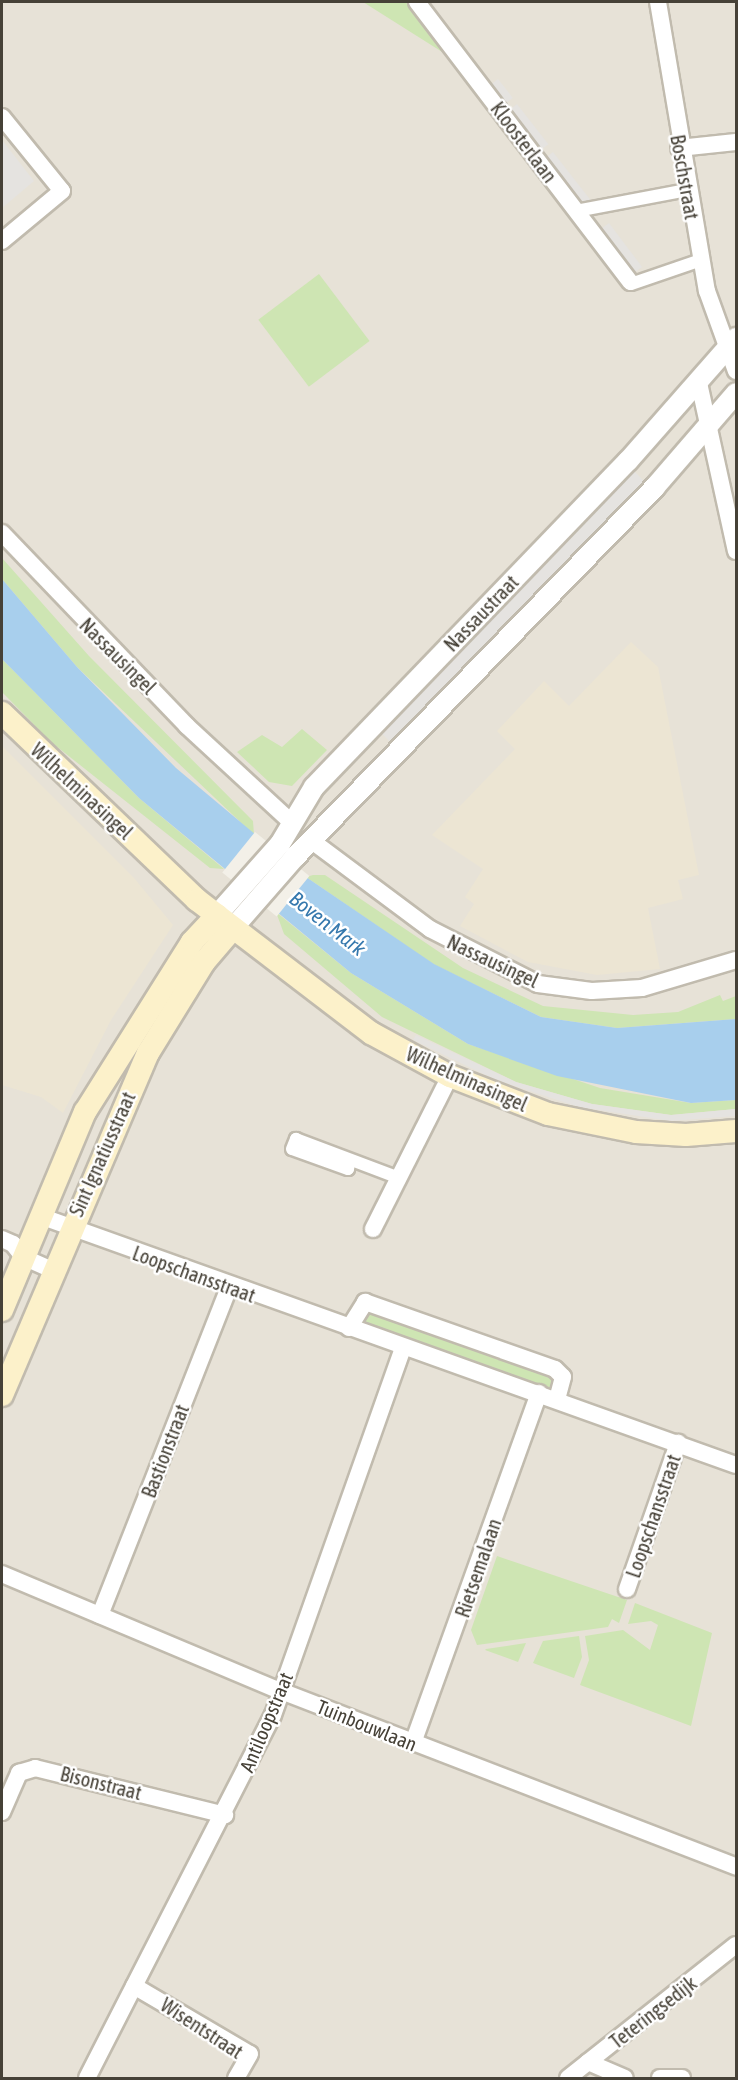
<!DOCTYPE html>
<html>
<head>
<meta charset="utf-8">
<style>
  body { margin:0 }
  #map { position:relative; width:738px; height:2080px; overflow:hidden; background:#f3f0e8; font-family:"Asap Condensed",sans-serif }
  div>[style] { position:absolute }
  .residential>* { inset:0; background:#e7e2d7; transform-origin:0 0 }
  .education>* { inset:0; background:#ece5d3 }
  .green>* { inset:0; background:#cee5b3; transform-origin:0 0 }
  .parking>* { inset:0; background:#e5e3e0; transform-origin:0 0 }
  .water>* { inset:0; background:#a8cfed }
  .pier>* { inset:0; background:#f3f0e8; transform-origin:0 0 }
  .roads { filter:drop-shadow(2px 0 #c1bbae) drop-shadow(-2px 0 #c1bbae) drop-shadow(0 2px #c1bbae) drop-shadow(0 -2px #c1bbae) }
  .pedestrian>* { height:12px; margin:-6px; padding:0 6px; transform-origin:6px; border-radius:6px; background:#fff }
  .minor>* { height:16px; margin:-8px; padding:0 8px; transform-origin:8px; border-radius:8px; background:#fff }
  .tertiary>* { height:20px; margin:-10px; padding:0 10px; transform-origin:10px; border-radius:10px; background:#fff }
  .secondary>* { height:22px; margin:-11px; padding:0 11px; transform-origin:11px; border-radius:11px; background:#fcf1ca }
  span { translate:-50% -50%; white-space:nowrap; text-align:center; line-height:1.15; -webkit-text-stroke:5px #fff; paint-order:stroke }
  .street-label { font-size:20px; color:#464137 }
  .water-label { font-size:21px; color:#3578ad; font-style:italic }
  .frame { position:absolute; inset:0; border:3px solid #464137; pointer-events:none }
</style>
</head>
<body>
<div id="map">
  <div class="residential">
    <i style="left:2px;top:2px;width:734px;height:2076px"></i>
  </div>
  <div class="education">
    <i style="clip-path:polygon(631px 642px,658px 667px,699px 875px,678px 880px,683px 899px,648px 908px,660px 969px,597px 975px,528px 962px,460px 926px,474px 904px,465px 897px,483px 869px,432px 835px,515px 749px,497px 731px,544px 681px,569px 706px)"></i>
    <i style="clip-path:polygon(2px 746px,134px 878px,173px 925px,111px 1020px,63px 1113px,41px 1097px,2px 1085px)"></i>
  </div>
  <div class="green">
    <i style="clip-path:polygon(363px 2px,406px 2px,447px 55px)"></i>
    <i style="left:319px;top:274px;width:84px;height:76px;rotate:53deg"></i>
    <i style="clip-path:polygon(2px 558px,89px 656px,253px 821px,254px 835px,77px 667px,2px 579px)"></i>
    <i style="clip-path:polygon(2px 659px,139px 798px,224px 869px,210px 868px,51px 742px,2px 692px)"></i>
    <i style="clip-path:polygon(302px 729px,327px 750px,292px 786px,269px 782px,237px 752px,262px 735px,282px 747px)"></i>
    <i style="clip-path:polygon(313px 875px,325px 875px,463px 968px,543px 1006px,633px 1015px,678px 1012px,720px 995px,723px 1001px,736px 996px,736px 1019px,617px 1028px,541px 1017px,433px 964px,306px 877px)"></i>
    <i style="clip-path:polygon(276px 912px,351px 973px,468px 1044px,600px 1088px,691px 1103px,736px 1100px,736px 1109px,671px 1115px,592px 1104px,516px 1082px,382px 1017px,284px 934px)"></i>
    <i style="clip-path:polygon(369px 1308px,550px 1371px,555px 1379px,552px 1390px,360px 1320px)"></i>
    <i style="clip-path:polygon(497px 1556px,627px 1600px,619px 1623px,612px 1619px,608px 1627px,477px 1645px,471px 1630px)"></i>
    <i style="clip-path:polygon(635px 1603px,712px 1633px,691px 1726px,580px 1685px,589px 1660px,585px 1636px,623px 1630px,650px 1650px,658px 1625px,651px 1621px,628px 1624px)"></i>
    <i style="clip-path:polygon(579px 1636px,582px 1657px,574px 1678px,533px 1663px,543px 1641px)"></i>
    <i style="clip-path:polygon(526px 1643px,518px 1662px,485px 1650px,486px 1649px)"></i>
  </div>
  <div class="parking">
    <i style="left:498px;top:79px;width:24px;height:10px;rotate:52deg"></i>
    <i style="left:517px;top:104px;width:51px;height:10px;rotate:52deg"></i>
    <i style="clip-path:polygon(2px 140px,34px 181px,2px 208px)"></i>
    <i style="left:553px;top:152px;width:61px;height:9px;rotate:52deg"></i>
    <i style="left:609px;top:223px;width:55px;height:11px;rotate:53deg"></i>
    <i style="left:631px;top:468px;width:25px;height:364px;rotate:45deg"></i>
    <i style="clip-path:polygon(416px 1035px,516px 1082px,592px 1104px,671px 1115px,736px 1109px,736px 1116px,671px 1121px,579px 1107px,496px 1080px,413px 1040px)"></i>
  </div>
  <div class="water">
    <i style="clip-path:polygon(2px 579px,77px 667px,176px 768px,306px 877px,434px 964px,541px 1017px,617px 1028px,736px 1019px,736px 1100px,691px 1103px,557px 1076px,468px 1044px,351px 973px,139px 798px,2px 659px)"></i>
  </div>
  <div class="pier">
    <i style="left:255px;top:832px;width:70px;height:52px;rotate:39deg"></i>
  </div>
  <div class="roads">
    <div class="pedestrian">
      <i style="left:576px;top:211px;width:113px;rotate:-10.7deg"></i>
      <i style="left:631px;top:284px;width:74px;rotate:-18.9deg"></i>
      <i style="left:349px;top:1163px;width:6px;rotate:99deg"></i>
      <i style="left:348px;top:1169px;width:59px;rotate:-160.3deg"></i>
      <i style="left:292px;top:1149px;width:11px;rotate:-68deg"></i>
      <i style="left:296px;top:1139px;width:110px;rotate:20.7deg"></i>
    </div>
    <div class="minor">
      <i style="left:417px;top:2px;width:352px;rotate:52.7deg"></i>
      <i style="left:658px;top:2px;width:293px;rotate:80.4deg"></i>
      <i style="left:707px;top:291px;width:85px;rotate:70.1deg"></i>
      <i style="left:2px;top:117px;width:95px;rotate:51deg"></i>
      <i style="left:62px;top:191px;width:78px;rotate:140.2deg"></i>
      <i style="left:679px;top:148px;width:57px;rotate:-6deg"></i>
      <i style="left:699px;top:383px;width:172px;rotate:77.6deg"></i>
      <i style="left:2px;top:533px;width:267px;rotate:46.2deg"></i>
      <i style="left:187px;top:726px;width:143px;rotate:42.7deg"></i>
      <i style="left:312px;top:841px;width:147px;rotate:36.7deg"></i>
      <i style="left:430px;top:929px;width:121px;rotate:27deg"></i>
      <i style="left:538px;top:984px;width:54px;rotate:7.4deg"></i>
      <i style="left:592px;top:991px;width:50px;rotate:-3.4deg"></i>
      <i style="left:642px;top:988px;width:98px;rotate:-16.6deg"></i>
      <i style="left:40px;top:1216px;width:739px;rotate:19.69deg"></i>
      <i style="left:373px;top:1229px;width:171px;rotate:-63.3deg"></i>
      <i style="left:2px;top:1239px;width:12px;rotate:24deg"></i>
      <i style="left:13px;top:1244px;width:16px;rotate:52deg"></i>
      <i style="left:23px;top:1257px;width:32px;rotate:24deg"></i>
      <i style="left:349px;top:1328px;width:31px;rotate:-58deg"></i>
      <i style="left:365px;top:1302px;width:201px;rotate:19.4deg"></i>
      <i style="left:555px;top:1369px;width:11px;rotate:45deg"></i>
      <i style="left:563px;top:1377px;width:23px;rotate:105deg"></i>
      <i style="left:2px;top:1574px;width:303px;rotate:22.8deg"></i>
      <i style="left:281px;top:1691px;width:488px;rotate:21.1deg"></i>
      <i style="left:627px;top:1589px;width:155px;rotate:-70.7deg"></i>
      <i style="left:100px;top:1615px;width:352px;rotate:-68.5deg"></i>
      <i style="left:413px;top:1743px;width:372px;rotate:-70.2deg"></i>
      <i style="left:2px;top:1812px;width:43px;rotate:-66.4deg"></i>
      <i style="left:19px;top:1773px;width:17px;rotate:-17deg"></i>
      <i style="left:35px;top:1768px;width:196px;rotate:13.9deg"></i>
      <i style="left:134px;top:1986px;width:134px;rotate:30.4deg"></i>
      <i style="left:250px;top:2054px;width:28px;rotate:120deg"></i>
      <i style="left:588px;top:2062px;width:40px;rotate:23.4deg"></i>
      <i style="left:87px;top:2078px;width:408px;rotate:-62.9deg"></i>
      <i style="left:273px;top:1715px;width:390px;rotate:-70.5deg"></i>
      <i style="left:568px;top:2078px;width:214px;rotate:-38.4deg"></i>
      <i style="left:660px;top:2078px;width:22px"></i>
    </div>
    <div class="tertiary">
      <i style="left:217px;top:915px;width:95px;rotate:-48.4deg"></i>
      <i style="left:280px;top:844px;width:66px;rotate:-59.2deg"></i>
      <i style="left:314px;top:787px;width:453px;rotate:-46.1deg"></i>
      <i style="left:628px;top:461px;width:164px;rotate:-48.7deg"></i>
      <i style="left:233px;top:928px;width:94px;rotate:-48.9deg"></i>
      <i style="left:295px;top:857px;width:516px;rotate:-45.78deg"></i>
      <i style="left:655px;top:487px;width:124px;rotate:-49.2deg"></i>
    </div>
    <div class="secondary">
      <i style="left:2px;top:713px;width:270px;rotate:43.8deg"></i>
      <i style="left:197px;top:900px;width:219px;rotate:37.4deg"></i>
      <i style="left:371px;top:1033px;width:90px;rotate:28.6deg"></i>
      <i style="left:450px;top:1076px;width:105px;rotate:21.2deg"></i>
      <i style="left:548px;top:1114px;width:90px;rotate:11.6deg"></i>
      <i style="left:636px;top:1132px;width:50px;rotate:3.4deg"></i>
      <i style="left:686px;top:1135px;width:50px;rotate:-4.6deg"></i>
      <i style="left:2px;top:1310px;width:215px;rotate:-67.3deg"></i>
      <i style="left:85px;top:1112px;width:201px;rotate:-57.8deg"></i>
      <i style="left:192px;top:942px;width:37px;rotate:-47deg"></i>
      <i style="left:2px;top:1395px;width:372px;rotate:-66.9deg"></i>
      <i style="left:148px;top:1053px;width:107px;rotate:-58.4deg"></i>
      <i style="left:204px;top:962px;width:45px;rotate:-49.5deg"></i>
    </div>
  </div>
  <div class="street-label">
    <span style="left:524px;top:142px;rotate:53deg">Kloosterlaan</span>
    <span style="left:685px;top:177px;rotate:80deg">Boschstraat</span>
    <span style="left:481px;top:613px;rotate:-46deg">Nassaustraat</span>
    <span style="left:118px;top:656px;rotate:45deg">Nassausingel</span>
    <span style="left:82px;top:791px;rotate:43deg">Wilhelminasingel</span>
    <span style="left:493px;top:961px;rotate:25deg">Nassausingel</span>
    <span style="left:467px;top:1079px;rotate:24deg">Wilhelminasingel</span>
    <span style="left:102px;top:1154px;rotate:-66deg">Sint Ignatiusstraat</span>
    <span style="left:194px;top:1274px;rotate:20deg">Loopschansstraat</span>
    <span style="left:165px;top:1451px;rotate:-69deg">Bastionstraat</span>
    <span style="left:653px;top:1516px;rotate:-71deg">Loopschansstraat</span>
    <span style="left:478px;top:1568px;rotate:-71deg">Rietsemalaan</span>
    <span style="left:266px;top:1722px;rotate:-67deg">Antiloopstraat</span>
    <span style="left:367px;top:1725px;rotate:22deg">Tuinbouwlaan</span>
    <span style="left:101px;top:1783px;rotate:14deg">Bisonstraat</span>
    <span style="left:653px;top:2012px;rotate:-38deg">Teteringsedijk</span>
    <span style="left:202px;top:2028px;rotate:33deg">Wisentstraat</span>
  </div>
  <div class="water-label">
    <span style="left:328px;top:923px;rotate:38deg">Boven Mark</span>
  </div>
  <div class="frame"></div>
</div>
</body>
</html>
